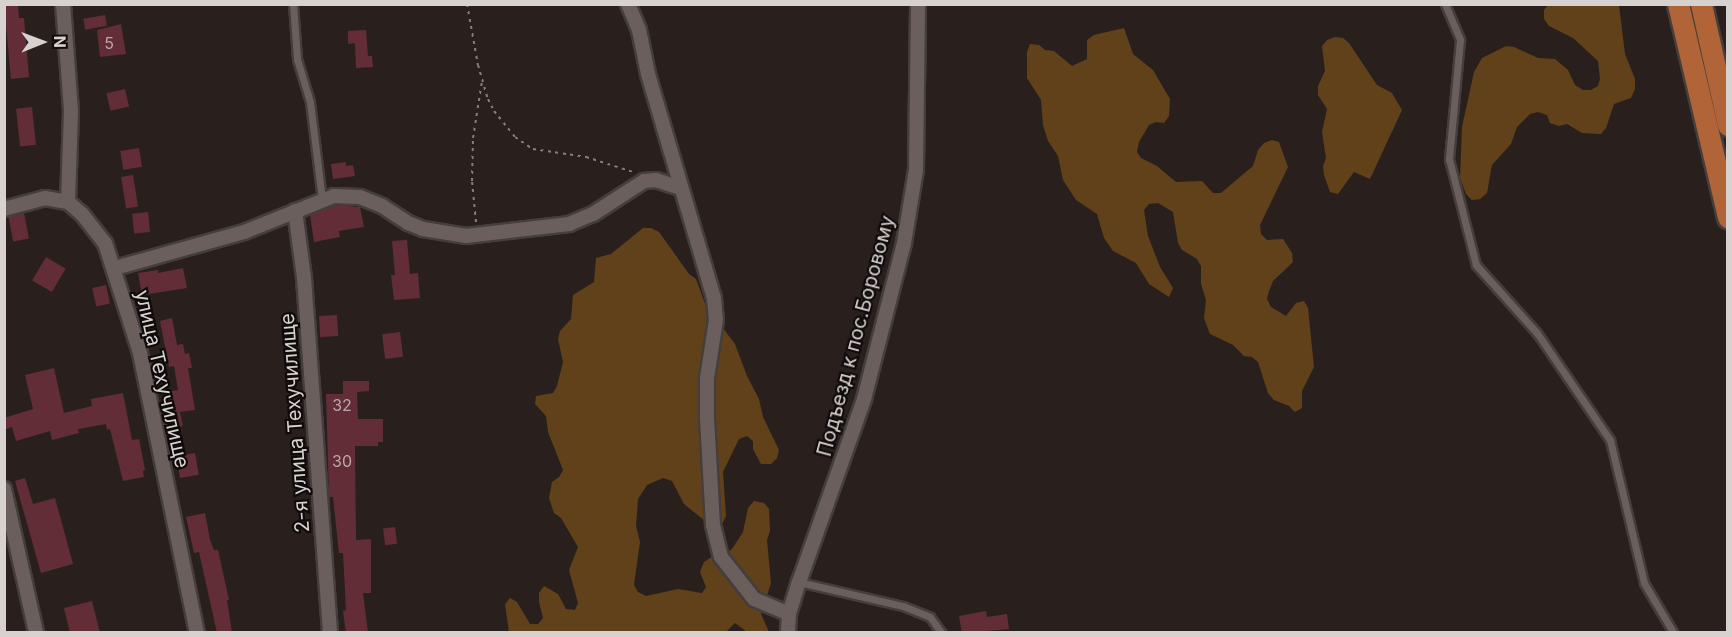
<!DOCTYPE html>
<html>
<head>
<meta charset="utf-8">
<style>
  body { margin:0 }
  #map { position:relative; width:1732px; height:637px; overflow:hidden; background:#29201e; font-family:Inter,sans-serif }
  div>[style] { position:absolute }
  .green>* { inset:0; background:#60411a }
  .building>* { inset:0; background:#622d37; transform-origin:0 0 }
  .path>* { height:2px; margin-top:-1px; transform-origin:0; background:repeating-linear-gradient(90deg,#857e7c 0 3px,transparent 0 7.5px) }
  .roads { filter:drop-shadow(2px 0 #443e3c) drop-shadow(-2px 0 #443e3c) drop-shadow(0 2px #443e3c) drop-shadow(0 -2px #443e3c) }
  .service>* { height:7px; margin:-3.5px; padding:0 3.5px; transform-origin:3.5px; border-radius:3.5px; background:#6a5f5d }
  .minor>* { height:14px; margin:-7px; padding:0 7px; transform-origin:7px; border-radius:7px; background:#6a5f5d }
  .trunk>* { height:21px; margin:-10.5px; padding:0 10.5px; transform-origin:10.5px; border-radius:10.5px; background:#b06438 }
  span { translate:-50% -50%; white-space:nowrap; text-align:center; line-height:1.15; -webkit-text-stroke:4.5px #0f0b0a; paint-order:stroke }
  .number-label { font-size:16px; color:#baa8aa }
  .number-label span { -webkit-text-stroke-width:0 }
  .street-label { font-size:20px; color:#d7d1d0 }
  .frame { position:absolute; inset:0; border:6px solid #d7d1d0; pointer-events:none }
  .north { position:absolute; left:12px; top:12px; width:60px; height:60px; -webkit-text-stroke:4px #0f0b0a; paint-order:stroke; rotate:89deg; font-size:16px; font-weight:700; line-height:24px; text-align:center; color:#d7d1d0 }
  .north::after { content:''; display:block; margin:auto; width:21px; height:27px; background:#d7d1d0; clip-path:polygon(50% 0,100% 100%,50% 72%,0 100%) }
</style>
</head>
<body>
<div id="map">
  <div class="green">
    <i style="clip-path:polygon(1548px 5px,1619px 5px,1625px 54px,1635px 79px,1635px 89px,1631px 98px,1614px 104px,1606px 128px,1601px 134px,1582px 133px,1567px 124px,1559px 126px,1550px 123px,1547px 115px,1538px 112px,1530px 114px,1517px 127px,1511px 144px,1492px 165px,1487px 193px,1480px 199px,1472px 200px,1466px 194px,1460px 178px,1462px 127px,1474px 72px,1482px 58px,1506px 46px,1514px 47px,1538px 58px,1555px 59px,1568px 70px,1575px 85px,1583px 90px,1591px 90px,1598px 86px,1600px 79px,1598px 61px,1573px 38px,1549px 26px,1544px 19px,1544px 10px)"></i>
    <i style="clip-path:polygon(1124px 28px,1133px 54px,1153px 70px,1170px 99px,1169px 116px,1164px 123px,1156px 122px,1149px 125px,1139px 142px,1137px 152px,1141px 158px,1157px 166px,1176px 182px,1202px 181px,1213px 193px,1221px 193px,1253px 166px,1258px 150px,1264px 143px,1272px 140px,1279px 142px,1288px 167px,1260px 225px,1261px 234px,1267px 240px,1283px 239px,1292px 253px,1293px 262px,1273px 281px,1269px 291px,1267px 299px,1271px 307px,1286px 316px,1296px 303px,1304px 301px,1308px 308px,1314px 367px,1302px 391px,1302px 408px,1295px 412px,1289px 406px,1274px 400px,1268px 393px,1258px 362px,1252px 357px,1244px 356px,1233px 345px,1210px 334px,1204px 318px,1206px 300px,1201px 284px,1201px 266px,1197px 259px,1182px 250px,1178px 243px,1173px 212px,1158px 203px,1149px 204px,1144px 210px,1148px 236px,1160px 267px,1173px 288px,1169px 297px,1149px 284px,1136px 263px,1113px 251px,1104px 238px,1097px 214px,1076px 200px,1063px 180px,1058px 156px,1048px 141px,1043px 125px,1041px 100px,1027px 78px,1027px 52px,1030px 44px,1039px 45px,1045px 50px,1054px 51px,1072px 66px,1087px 59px,1087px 40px,1094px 35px)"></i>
    <i style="clip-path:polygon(1335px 37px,1343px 38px,1349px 43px,1377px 85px,1392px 93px,1402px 110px,1370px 179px,1354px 172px,1338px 194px,1330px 192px,1324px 175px,1323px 166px,1326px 158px,1322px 132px,1327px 109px,1318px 95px,1318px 86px,1325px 71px,1322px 46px,1327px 40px)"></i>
    <i style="clip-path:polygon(643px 228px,651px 228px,659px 232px,689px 274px,696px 279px,706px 306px,735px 344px,747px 376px,759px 399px,763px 417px,779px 450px,777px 458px,771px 464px,761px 464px,753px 449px,753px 441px,747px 436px,739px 439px,723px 472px,726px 516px,721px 526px,710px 525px,684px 504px,672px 481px,663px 478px,647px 485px,638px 499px,636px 526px,640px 542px,634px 585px,638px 592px,646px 596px,678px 589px,702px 593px,706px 587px,700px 572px,704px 562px,713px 556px,721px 557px,732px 549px,743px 532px,748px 508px,754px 501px,764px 503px,769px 509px,770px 531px,767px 540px,771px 583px,761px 614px,769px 632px,747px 632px,735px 623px,726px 632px,509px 632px,505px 604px,510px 598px,517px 602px,530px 624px,538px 624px,543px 618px,539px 602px,539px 593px,544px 586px,558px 594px,566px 609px,575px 610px,578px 603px,569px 570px,578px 547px,561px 518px,554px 513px,549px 498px,552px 482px,559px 477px,563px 470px,548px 432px,546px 416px,535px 404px,536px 396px,553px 393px,557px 386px,563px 362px,558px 339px,560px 331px,571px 319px,573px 295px,594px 282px,596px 258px,611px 254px)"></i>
  </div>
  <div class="building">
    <i style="clip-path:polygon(4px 4px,18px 4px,19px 18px,24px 18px,29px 77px,11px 79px)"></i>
    <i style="left:105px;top:15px;width:11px;height:22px;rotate:80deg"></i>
    <i style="clip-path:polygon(121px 24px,126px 54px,100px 57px,97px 30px)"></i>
    <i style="clip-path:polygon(366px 30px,368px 56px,372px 56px,373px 67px,356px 68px,355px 43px,348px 44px,348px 31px)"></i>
    <i style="left:125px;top:89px;width:18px;height:19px;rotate:77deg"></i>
    <i style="left:32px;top:107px;width:38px;height:16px;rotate:84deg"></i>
    <i style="left:139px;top:148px;width:19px;height:19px;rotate:81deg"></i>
    <i style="clip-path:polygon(346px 162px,346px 166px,353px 165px,355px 176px,333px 179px,331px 164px)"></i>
    <i style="left:133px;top:175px;width:32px;height:12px;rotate:81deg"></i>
    <i style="clip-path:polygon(336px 205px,360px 207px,364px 227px,339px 231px,340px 237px,314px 242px,310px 215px)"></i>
    <i style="left:148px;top:212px;width:20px;height:16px;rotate:84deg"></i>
    <i style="left:24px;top:213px;width:26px;height:16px;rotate:79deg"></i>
    <i style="clip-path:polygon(407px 240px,410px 274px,418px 273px,420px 298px,394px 300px,391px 275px,395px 275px,392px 241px)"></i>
    <i style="left:46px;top:257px;width:23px;height:27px;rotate:31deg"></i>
    <i style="clip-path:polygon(183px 268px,187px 288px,142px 295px,138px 273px,158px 270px,158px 273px)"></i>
    <i style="left:106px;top:285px;width:19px;height:14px;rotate:78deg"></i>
    <i style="left:337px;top:315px;width:21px;height:18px;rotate:87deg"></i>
    <i style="clip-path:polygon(172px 318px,177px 345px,183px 344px,185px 354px,189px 353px,192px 368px,188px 368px,195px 410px,180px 412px,183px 426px,165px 429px,162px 417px,169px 416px,165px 392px,178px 390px,174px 366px,169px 367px,160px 321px)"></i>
    <i style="left:400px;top:332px;width:25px;height:18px;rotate:83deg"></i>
    <i style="clip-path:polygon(54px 368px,64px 413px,92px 406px,91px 399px,123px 393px,132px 440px,139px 439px,145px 470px,143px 471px,144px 477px,123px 481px,110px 429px,107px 430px,106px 424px,78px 429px,79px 433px,52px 440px,50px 431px,16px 441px,12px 427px,4px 430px,4px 418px,33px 409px,25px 375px)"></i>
    <i style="clip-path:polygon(343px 381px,369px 381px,369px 391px,357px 392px,358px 419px,383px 419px,383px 442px,378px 442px,378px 446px,355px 446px,356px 540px,371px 539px,371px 593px,363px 593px,368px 633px,346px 633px,343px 611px,346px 610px,343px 553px,339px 553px,333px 497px,329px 497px,326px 394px,343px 394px)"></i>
    <i style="left:195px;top:453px;width:22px;height:19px;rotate:80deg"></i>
    <i style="clip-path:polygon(25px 478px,33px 504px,55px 498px,73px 564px,41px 573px,15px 481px)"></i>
    <i style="clip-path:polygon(205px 513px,210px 540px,214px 550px,218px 550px,229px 600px,227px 600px,232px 633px,217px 633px,199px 552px,194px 553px,186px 517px)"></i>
    <i style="left:395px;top:527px;width:17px;height:12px;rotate:83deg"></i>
    <i style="clip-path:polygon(92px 601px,100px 633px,70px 633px,64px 608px)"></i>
    <i style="clip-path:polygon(986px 611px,987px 617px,1007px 614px,1009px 629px,962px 633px,959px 616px)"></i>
  </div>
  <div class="path">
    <i style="left:467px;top:4px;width:62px;rotate:79.8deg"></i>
    <i style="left:478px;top:65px;width:35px;rotate:74deg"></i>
    <i style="left:488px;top:99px;width:13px;rotate:63deg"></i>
    <i style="left:494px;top:111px;width:33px;rotate:51deg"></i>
    <i style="left:515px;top:137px;width:22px;rotate:34deg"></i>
    <i style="left:533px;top:149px;width:54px;rotate:8.6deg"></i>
    <i style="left:586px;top:157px;width:49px;rotate:17.7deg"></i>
    <i style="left:476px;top:222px;width:41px;rotate:-95.6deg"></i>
    <i style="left:472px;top:181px;width:43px;rotate:-88.7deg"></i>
    <i style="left:473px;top:138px;width:58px;rotate:-81deg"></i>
  </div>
  <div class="roads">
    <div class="service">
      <i style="left:293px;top:4px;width:55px;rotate:85.8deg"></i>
      <i style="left:297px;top:59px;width:45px;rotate:73.2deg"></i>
      <i style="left:310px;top:102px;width:99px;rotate:83deg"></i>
      <i style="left:1445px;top:4px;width:39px;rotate:67deg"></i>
      <i style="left:1460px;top:40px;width:120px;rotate:95.3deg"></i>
      <i style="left:1449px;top:159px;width:109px;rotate:75.7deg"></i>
      <i style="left:1476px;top:265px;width:91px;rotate:48.1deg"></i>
      <i style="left:1537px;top:333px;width:130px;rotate:55.7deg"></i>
      <i style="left:1610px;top:440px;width:147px;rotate:76.6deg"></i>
      <i style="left:1644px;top:583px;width:57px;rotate:59.4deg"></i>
      <i style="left:799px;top:582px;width:107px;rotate:13deg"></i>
      <i style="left:903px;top:606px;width:29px;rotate:22deg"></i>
      <i style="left:930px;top:617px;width:19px;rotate:54deg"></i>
    </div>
    <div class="minor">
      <i style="left:63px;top:4px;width:107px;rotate:85.7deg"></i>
      <i style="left:71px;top:111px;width:91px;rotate:91.9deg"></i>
      <i style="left:628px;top:4px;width:28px;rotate:67deg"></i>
      <i style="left:639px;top:30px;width:45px;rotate:78.4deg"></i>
      <i style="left:648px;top:74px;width:234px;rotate:73.6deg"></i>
      <i style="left:714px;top:298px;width:22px;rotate:85deg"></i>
      <i style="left:716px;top:320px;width:59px;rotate:98.8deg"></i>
      <i style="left:707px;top:378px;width:40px;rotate:90deg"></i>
      <i style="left:707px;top:418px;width:107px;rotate:86.8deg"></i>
      <i style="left:713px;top:525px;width:33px;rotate:76deg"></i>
      <i style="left:721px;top:557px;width:53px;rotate:51.8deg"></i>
      <i style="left:754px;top:599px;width:38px;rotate:23deg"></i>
      <i style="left:4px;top:209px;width:42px;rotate:-15deg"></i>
      <i style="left:45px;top:198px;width:23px;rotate:10deg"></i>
      <i style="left:68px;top:202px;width:18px;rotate:41deg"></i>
      <i style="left:82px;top:214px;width:37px;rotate:52deg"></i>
      <i style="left:105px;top:243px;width:115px;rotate:72.3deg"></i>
      <i style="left:140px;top:353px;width:285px;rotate:78.5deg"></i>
      <i style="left:295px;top:211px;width:68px;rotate:82.3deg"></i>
      <i style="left:304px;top:278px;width:355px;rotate:85.8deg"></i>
      <i style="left:115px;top:268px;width:134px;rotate:-15.6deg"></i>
      <i style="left:244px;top:232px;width:97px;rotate:-21.8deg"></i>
      <i style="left:334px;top:196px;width:26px;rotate:2deg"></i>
      <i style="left:360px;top:197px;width:24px;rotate:22deg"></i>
      <i style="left:382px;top:206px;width:31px;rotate:33deg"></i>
      <i style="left:408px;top:223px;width:16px;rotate:22deg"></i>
      <i style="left:423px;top:229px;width:44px;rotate:9.2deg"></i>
      <i style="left:466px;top:236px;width:104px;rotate:-6.6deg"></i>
      <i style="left:569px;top:224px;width:26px;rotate:-23deg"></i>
      <i style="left:593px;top:214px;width:61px;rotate:-32.9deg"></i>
      <i style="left:644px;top:181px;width:12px;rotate:-5deg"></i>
      <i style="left:656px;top:180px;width:26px;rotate:18deg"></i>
      <i style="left:4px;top:489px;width:147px;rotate:77.4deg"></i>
      <i style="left:788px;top:632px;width:18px;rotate:-87deg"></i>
      <i style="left:789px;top:614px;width:34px;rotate:-73deg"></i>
      <i style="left:799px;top:582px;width:194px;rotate:-70.4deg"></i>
      <i style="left:864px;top:399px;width:161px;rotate:-75.6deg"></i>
      <i style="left:904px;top:243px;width:74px;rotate:-80.7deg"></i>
      <i style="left:916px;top:170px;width:166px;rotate:-89.3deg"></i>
    </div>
    <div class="trunk">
      <i style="left:1678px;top:4px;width:219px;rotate:76.8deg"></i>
      <i style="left:1701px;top:4px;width:124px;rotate:77.4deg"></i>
    </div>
  </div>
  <div class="number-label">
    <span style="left:109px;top:43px">5</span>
    <span style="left:342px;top:405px">32</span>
    <span style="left:342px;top:461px">30</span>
  </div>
  <div class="street-label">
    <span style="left:856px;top:336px;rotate:-75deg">Подъезд к пос.Боровому</span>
    <span style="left:162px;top:379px;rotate:77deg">улица Техучилище</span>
    <span style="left:295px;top:423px;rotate:-94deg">2-я улица Техучилище</span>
  </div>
  <div class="frame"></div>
  <div class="north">N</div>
</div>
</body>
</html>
